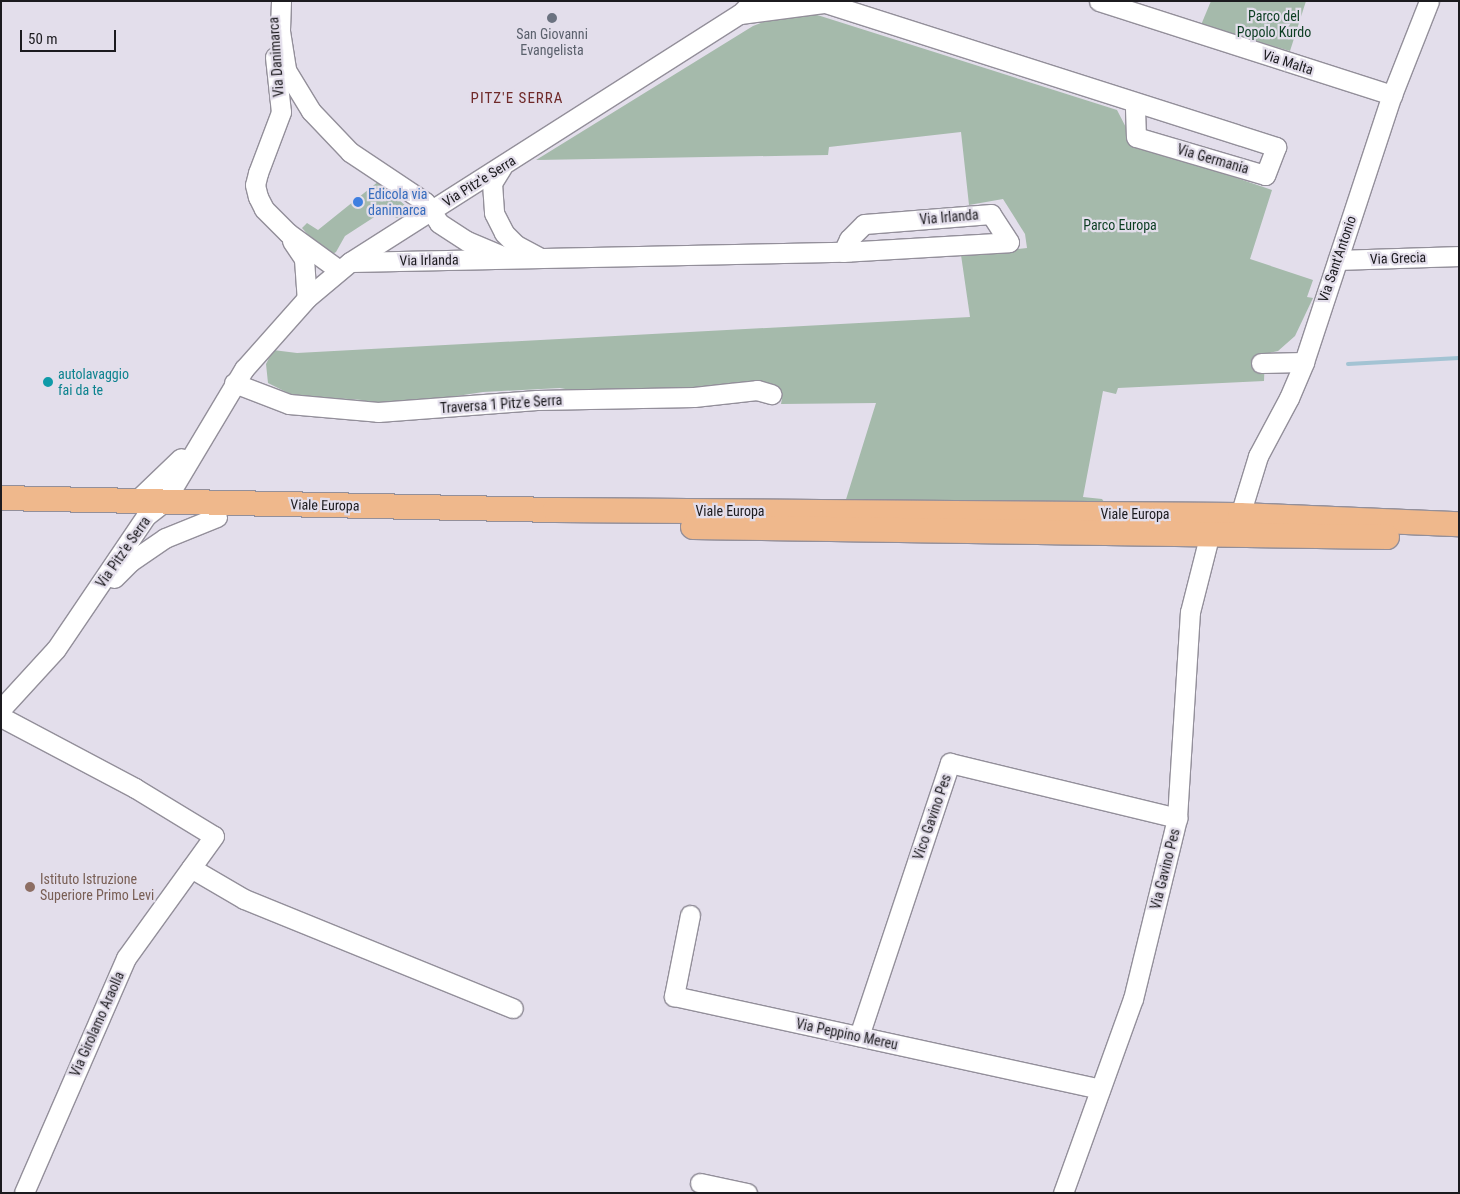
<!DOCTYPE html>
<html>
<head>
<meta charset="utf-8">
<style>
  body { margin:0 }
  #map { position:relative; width:1460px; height:1194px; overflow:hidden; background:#e3deeb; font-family:"Roboto Condensed",sans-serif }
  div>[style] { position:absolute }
  .green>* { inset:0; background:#a5baab }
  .stream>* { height:4px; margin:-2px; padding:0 2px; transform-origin:2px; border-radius:2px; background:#a3c3d3 }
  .roads { filter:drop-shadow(1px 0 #938f9a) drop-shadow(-1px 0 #938f9a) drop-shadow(0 1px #938f9a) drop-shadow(0 -1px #938f9a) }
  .minor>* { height:19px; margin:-9.5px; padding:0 9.5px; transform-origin:9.5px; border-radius:9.5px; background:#fff }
  .major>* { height:24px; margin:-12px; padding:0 12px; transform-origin:12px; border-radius:12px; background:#efb88c }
  .dots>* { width:14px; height:14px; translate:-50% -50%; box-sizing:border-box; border:2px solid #e3deeb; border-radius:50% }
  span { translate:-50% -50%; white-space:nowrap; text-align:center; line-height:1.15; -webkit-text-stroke:4.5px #e3deeb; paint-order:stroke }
  .park-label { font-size:14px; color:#0b3d21 }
  .worship-label { font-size:14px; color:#5b616d }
  .street-label { font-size:14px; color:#1c1b1f }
  .shop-label { font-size:14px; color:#366cbe }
  .left { translate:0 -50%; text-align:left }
  .culture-label { font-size:14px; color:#0d838f }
  .education-label { font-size:14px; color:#785e54 }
  .neighbourhood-label { font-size:15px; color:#6f2929; letter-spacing:1px }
  .frame { position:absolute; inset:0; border:2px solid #1c1b1f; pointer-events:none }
  .scale { position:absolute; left:20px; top:30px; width:96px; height:22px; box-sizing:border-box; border:2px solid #1c1b1f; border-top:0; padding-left:6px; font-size:15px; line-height:18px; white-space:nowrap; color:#1c1b1f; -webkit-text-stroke:4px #e3deeb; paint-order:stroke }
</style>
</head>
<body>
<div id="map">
  <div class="green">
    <i style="clip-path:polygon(1211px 1px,1306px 1px,1290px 51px,1201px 25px)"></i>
    <i style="clip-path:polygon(811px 13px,1117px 110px,1134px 143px,1272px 190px,1250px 259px,1313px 280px,1307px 297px,1313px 298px,1295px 336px,1278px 351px,1265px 354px,1264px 381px,1118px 388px,1116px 394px,1103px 391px,1083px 497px,1102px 499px,1109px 509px,843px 509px,876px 403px,781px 404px,782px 398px,774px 388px,581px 392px,560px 388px,483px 392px,385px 407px,362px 400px,292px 395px,268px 383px,266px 364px,273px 350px,297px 353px,970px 317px,961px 255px,1027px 248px,1025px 234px,1003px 199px,969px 205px,961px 132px,829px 147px,828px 155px,536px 160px,753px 26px,771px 19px)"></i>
    <i style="clip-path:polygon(379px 181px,411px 211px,397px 218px,382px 212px,345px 236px,336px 252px,328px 257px,302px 228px,307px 223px,318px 230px)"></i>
  </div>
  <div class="stream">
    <i style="left:1348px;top:364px;width:111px;rotate:-3.1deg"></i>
  </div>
  <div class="roads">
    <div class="minor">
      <i style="left:281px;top:1px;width:30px;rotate:92deg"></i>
      <i style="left:280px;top:31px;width:39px;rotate:81deg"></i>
      <i style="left:286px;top:70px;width:48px;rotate:58.6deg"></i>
      <i style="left:311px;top:111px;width:57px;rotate:46.4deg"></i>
      <i style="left:350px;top:152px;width:90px;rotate:33.7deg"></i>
      <i style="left:425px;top:202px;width:25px;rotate:56deg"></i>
      <i style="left:439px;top:223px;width:33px;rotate:33deg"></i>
      <i style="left:467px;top:241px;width:38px;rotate:23deg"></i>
      <i style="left:819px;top:1px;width:480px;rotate:17.7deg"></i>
      <i style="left:1276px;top:147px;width:30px;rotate:111deg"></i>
      <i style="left:1265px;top:175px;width:134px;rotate:-163.6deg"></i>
      <i style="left:1136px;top:137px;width:33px;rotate:-92deg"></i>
      <i style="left:1099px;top:1px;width:308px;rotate:17.8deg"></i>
      <i style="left:740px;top:14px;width:84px;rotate:-7.5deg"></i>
      <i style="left:275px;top:57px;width:55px;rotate:83.8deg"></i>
      <i style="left:281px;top:112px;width:65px;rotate:110.7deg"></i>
      <i style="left:258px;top:173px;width:12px;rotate:104deg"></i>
      <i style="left:255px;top:185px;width:12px;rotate:76deg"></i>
      <i style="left:258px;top:197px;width:13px;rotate:63deg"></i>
      <i style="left:264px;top:209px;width:34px;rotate:45deg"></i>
      <i style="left:288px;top:233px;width:63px;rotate:36deg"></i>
      <i style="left:502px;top:167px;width:19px;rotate:122deg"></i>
      <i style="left:492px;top:183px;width:30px;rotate:86deg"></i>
      <i style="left:494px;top:213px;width:22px;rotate:63deg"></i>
      <i style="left:504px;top:233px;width:17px;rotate:45deg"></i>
      <i style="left:516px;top:245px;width:26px;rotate:28deg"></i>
      <i style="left:292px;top:241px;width:22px;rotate:56deg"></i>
      <i style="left:304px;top:259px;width:39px;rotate:86deg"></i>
      <i style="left:1338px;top:260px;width:121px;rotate:-1.9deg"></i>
      <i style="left:351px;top:262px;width:492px;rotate:-1.2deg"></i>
      <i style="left:843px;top:252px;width:166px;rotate:-3.4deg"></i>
      <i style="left:1009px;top:242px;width:33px;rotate:-123deg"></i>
      <i style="left:991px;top:214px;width:127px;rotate:175.5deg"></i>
      <i style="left:864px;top:224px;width:21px;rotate:135deg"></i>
      <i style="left:849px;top:239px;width:14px;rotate:115deg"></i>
      <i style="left:1261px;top:363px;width:43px;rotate:-1.3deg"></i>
      <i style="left:234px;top:383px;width:59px;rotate:20.9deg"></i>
      <i style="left:289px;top:404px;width:89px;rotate:5.1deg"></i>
      <i style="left:378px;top:412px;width:159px;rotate:-4.3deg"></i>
      <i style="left:537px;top:400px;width:157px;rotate:-1.1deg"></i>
      <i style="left:694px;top:397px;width:63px;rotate:-6.3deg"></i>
      <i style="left:757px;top:390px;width:15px;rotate:16deg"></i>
      <i style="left:136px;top:501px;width:62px;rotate:-43.7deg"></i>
      <i style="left:1240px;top:515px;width:62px;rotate:-73deg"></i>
      <i style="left:1258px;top:456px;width:66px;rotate:-61.9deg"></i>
      <i style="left:1289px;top:398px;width:39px;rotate:-67deg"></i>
      <i style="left:1304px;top:362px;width:281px;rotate:-71.8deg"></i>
      <i style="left:1392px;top:95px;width:101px;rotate:-68.5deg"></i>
      <i style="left:114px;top:578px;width:23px;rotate:-45deg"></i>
      <i style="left:130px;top:562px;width:42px;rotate:-34.4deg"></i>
      <i style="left:165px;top:538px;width:56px;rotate:-22deg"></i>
      <i style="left:1px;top:709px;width:81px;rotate:-47.5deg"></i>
      <i style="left:56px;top:649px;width:161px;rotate:-55.9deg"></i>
      <i style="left:146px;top:516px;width:24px;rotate:-38deg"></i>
      <i style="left:165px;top:501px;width:154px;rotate:-59.1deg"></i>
      <i style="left:244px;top:369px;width:95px;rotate:-48.4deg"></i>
      <i style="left:307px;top:298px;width:56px;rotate:-39.9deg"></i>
      <i style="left:350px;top:262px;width:462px;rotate:-32.5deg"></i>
      <i style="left:740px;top:14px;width:18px;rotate:-45deg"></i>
      <i style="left:1px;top:717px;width:152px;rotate:27.9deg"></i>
      <i style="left:135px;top:788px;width:92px;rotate:31.3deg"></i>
      <i style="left:214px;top:836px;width:150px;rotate:125.8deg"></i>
      <i style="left:126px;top:958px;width:256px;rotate:113.5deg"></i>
      <i style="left:191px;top:868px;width:61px;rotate:30.3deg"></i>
      <i style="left:244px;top:899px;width:290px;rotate:22.1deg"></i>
      <i style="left:690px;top:915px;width:83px;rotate:101.2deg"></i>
      <i style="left:674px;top:996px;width:436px;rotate:12.3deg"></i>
      <i style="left:859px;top:1036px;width:288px;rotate:-71.6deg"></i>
      <i style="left:950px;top:763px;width:234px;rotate:13.6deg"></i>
      <i style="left:700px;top:1183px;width:48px;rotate:12deg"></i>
      <i style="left:1063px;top:1193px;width:206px;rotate:-70.2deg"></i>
      <i style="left:1133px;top:999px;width:186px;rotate:-76.3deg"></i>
      <i style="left:1177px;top:818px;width:206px;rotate:-86.4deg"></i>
      <i style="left:1190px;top:612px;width:81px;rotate:-75.8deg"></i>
    </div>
    <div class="major">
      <i style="left:1px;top:498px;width:554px;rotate:1.24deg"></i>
      <i style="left:555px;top:510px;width:685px;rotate:0.42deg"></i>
      <i style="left:1240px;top:515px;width:219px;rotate:2.4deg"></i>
      <i style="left:693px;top:527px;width:694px;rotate:0.83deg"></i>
    </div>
  </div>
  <div class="dots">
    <i style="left:552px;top:18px;background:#6b7280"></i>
    <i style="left:358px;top:202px;background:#3f7fe0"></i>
    <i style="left:48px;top:382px;background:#0f9aa8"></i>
    <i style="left:30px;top:887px;background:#8d6e63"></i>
  </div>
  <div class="park-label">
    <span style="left:1274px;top:24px">Parco del<br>Popolo Kurdo</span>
    <span style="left:1120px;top:225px">Parco Europa</span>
  </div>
  <div class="worship-label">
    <span style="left:552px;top:42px">San Giovanni<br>Evangelista</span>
  </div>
  <div class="street-label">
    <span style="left:276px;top:57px;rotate:-94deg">Via Danimarca</span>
    <span style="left:1288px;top:62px;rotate:18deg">Via Malta</span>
    <span style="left:1213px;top:159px;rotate:16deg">Via Germania</span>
    <span style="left:479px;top:181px;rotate:-32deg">Via Pitz'e Serra</span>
    <span style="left:949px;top:217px;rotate:-5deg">Via Irlanda</span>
    <span style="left:1398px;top:258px;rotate:-2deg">Via Grecia</span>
    <span style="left:1337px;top:259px;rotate:-71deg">Via Sant'Antonio</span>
    <span style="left:429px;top:260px;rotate:-1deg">Via Irlanda</span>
    <span style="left:501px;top:404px;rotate:-4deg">Traversa 1 Pitz'e Serra</span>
    <span style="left:325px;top:505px;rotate:1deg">Viale Europa</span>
    <span style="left:730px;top:511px">Viale Europa</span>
    <span style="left:1135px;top:514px">Viale Europa</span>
    <span style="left:123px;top:552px;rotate:-55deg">Via Pitz'e Serra</span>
    <span style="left:932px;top:817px;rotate:-71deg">Vico Gavino Pes</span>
    <span style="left:1165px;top:869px;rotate:-76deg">Via Gavino Pes</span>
    <span style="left:97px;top:1024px;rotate:-66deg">Via Girolamo Araolla</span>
    <span style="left:847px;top:1034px;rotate:12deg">Via Peppino Mereu</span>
  </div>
  <div class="shop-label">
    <span class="left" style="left:368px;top:202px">Edicola via<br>danimarca</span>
  </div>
  <div class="culture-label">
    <span class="left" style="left:58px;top:382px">autolavaggio<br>fai da te</span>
  </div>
  <div class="education-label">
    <span class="left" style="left:40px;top:887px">Istituto Istruzione<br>Superiore Primo Levi</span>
  </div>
  <div class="neighbourhood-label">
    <span style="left:517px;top:99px">PITZ'E SERRA</span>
  </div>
  <div class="frame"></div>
  <div class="scale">50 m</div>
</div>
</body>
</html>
